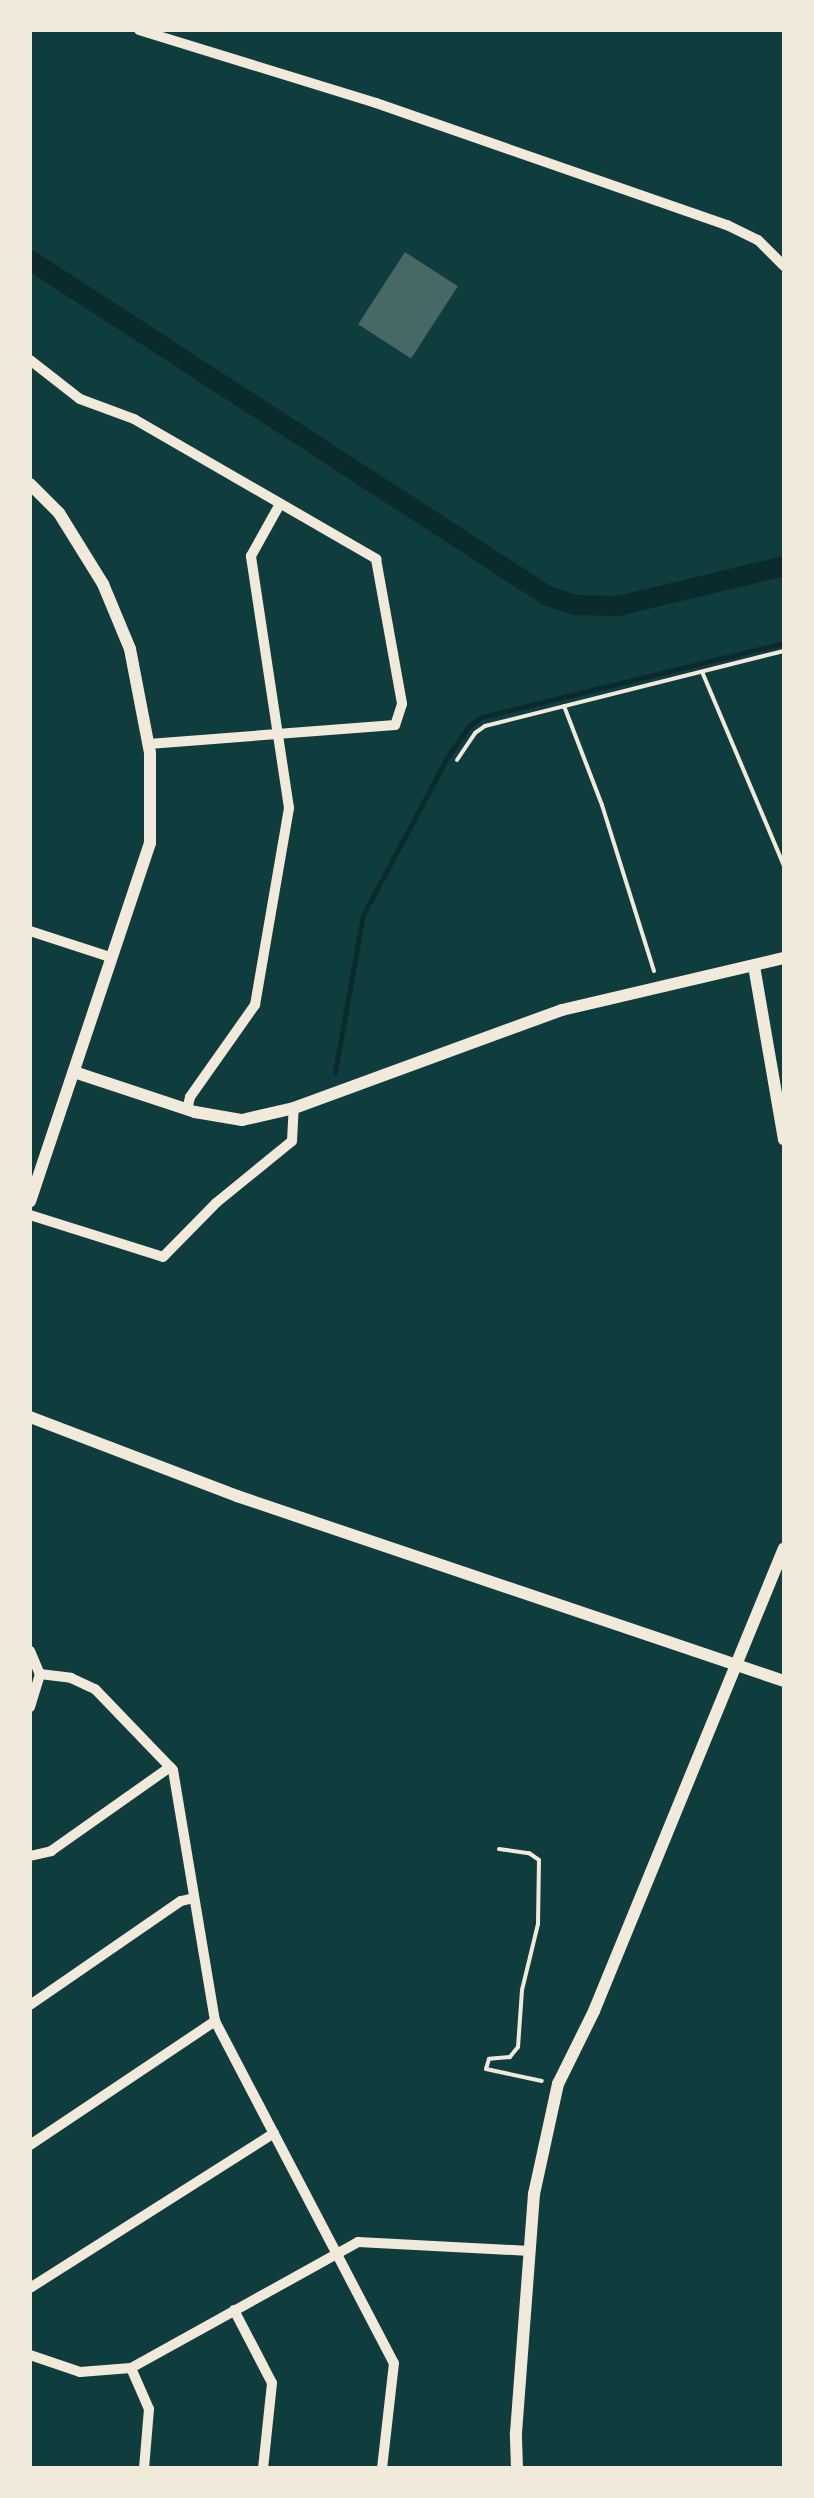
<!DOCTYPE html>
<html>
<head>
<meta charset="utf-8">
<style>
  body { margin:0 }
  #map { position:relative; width:814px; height:2498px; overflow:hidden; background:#0f3d3e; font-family:"DM Sans",sans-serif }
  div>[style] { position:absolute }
  .stream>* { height:5px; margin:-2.5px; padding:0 2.5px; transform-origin:2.5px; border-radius:2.5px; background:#0a2a2b }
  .canal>* { height:20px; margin:-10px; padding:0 10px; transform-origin:10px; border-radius:10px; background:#0a2a2b }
  .building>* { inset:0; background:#486865; transform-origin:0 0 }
  .path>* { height:4px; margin:-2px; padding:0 2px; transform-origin:2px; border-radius:2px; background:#f1e9da }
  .minor>* { height:10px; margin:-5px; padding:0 5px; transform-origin:5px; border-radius:5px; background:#f1e9da }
  .tertiary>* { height:12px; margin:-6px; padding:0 6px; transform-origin:6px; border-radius:6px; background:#f1e9da }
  span { translate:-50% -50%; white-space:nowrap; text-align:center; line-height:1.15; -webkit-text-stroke:9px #f1e9da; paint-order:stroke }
  .frame { position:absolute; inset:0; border:32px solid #f1e9da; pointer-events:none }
</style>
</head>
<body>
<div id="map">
  <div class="stream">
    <i style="left:335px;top:1072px;width:159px;rotate:-79.9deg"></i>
    <i style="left:363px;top:915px;width:180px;rotate:-61.9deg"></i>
    <i style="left:448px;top:756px;width:38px;rotate:-55deg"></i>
    <i style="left:470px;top:725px;width:14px;rotate:-34deg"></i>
    <i style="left:482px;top:717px;width:311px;rotate:-13.8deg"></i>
  </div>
  <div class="canal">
    <i style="left:30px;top:260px;width:617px;rotate:32.97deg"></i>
    <i style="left:548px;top:596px;width:28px;rotate:18deg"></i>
    <i style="left:575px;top:605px;width:43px;rotate:1.3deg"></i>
    <i style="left:618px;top:606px;width:171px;rotate:-13.5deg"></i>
  </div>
  <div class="building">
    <i style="left:405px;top:252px;width:63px;height:86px;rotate:33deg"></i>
  </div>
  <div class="path">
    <i style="left:703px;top:674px;width:208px;rotate:67.1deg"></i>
    <i style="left:564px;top:706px;width:106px;rotate:69deg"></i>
    <i style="left:602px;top:805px;width:174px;rotate:72.6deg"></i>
    <i style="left:457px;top:760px;width:32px;rotate:-56deg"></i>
    <i style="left:475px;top:733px;width:12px;rotate:-35deg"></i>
    <i style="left:485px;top:726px;width:308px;rotate:-14.1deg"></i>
    <i style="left:499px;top:1849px;width:30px;rotate:8deg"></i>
    <i style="left:529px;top:1853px;width:12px;rotate:35deg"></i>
    <i style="left:539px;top:1860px;width:64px;rotate:90.9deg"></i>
    <i style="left:538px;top:1924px;width:68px;rotate:103.6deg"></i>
    <i style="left:522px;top:1990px;width:57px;rotate:94deg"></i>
    <i style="left:518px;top:2047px;width:13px;rotate:129deg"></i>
    <i style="left:510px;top:2057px;width:21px;rotate:175deg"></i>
    <i style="left:489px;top:2059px;width:10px;rotate:107deg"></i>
    <i style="left:486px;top:2069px;width:57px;rotate:12.1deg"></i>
  </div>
  <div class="minor">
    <i style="left:139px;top:30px;width:248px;rotate:17.1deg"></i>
    <i style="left:376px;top:103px;width:372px;rotate:19.2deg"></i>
    <i style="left:727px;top:225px;width:34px;rotate:26deg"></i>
    <i style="left:758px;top:240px;width:37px;rotate:45deg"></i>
    <i style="left:30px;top:360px;width:63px;rotate:38deg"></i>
    <i style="left:80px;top:399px;width:58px;rotate:20.3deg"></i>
    <i style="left:134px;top:419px;width:280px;rotate:30deg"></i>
    <i style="left:376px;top:559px;width:147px;rotate:79.8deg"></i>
    <i style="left:402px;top:704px;width:22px;rotate:108deg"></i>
    <i style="left:395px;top:725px;width:247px;rotate:175.6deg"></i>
    <i style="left:30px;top:931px;width:84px;rotate:18deg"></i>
    <i style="left:187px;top:1110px;width:13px;rotate:-77deg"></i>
    <i style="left:190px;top:1097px;width:113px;rotate:-54.8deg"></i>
    <i style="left:255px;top:1005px;width:200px;rotate:-80.2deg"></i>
    <i style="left:289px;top:808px;width:255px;rotate:-98.6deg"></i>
    <i style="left:251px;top:556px;width:60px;rotate:-60.9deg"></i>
    <i style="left:30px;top:1215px;width:139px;rotate:17.5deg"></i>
    <i style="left:163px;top:1257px;width:76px;rotate:-45.5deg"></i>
    <i style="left:216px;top:1203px;width:98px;rotate:-39.2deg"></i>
    <i style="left:292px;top:1141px;width:33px;rotate:-87deg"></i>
    <i style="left:30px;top:1651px;width:25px;rotate:67deg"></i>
    <i style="left:40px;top:1674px;width:31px;rotate:7deg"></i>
    <i style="left:71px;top:1678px;width:26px;rotate:25deg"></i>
    <i style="left:95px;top:1689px;width:112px;rotate:46.1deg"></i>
    <i style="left:173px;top:1770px;width:254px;rotate:80.5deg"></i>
    <i style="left:215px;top:2021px;width:386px;rotate:62.4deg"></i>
    <i style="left:394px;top:2363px;width:106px;rotate:96.5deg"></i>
    <i style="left:30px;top:1707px;width:34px;rotate:-73deg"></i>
    <i style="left:30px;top:1856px;width:22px;rotate:-13deg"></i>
    <i style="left:51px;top:1851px;width:146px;rotate:-35.2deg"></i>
    <i style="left:30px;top:2005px;width:183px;rotate:-34.6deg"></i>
    <i style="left:181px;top:1901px;width:13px;rotate:-13deg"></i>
    <i style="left:30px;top:2145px;width:223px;rotate:-33.8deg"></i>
    <i style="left:30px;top:2288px;width:289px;rotate:-32.4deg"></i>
    <i style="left:234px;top:2310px;width:82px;rotate:62.5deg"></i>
    <i style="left:272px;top:2383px;width:85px;rotate:96deg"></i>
    <i style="left:30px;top:2355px;width:53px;rotate:18.8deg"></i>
    <i style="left:80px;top:2372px;width:51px;rotate:-4.5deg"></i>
    <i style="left:131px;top:2368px;width:260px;rotate:-29deg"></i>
    <i style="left:358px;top:2242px;width:172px;rotate:3deg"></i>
    <i style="left:131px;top:2368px;width:45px;rotate:66.3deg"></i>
    <i style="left:149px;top:2409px;width:59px;rotate:94.8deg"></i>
  </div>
  <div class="tertiary">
    <i style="left:30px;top:484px;width:41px;rotate:45deg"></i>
    <i style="left:59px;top:513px;width:84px;rotate:58.2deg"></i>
    <i style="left:103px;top:584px;width:70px;rotate:67.4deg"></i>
    <i style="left:130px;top:649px;width:106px;rotate:79.1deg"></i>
    <i style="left:150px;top:753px;width:90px;rotate:90deg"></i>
    <i style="left:150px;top:843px;width:378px;rotate:108.5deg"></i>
    <i style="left:754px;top:966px;width:176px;rotate:80.2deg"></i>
    <i style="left:74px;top:1072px;width:127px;rotate:18.3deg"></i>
    <i style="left:195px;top:1112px;width:48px;rotate:9.7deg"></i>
    <i style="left:242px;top:1120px;width:53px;rotate:-13deg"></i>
    <i style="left:294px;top:1108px;width:285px;rotate:-20.1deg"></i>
    <i style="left:562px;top:1010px;width:228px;rotate:-13.2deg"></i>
    <i style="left:30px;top:1417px;width:222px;rotate:20.9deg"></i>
    <i style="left:237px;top:1496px;width:577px;rotate:18.69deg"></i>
    <i style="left:517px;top:2468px;width:35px;rotate:-92deg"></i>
    <i style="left:516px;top:2433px;width:240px;rotate:-85.7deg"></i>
    <i style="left:534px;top:2194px;width:113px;rotate:-77.7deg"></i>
    <i style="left:558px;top:2084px;width:81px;rotate:-63.7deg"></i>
    <i style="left:594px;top:2011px;width:500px;rotate:-67.69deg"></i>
  </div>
  <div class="frame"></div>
</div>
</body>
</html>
